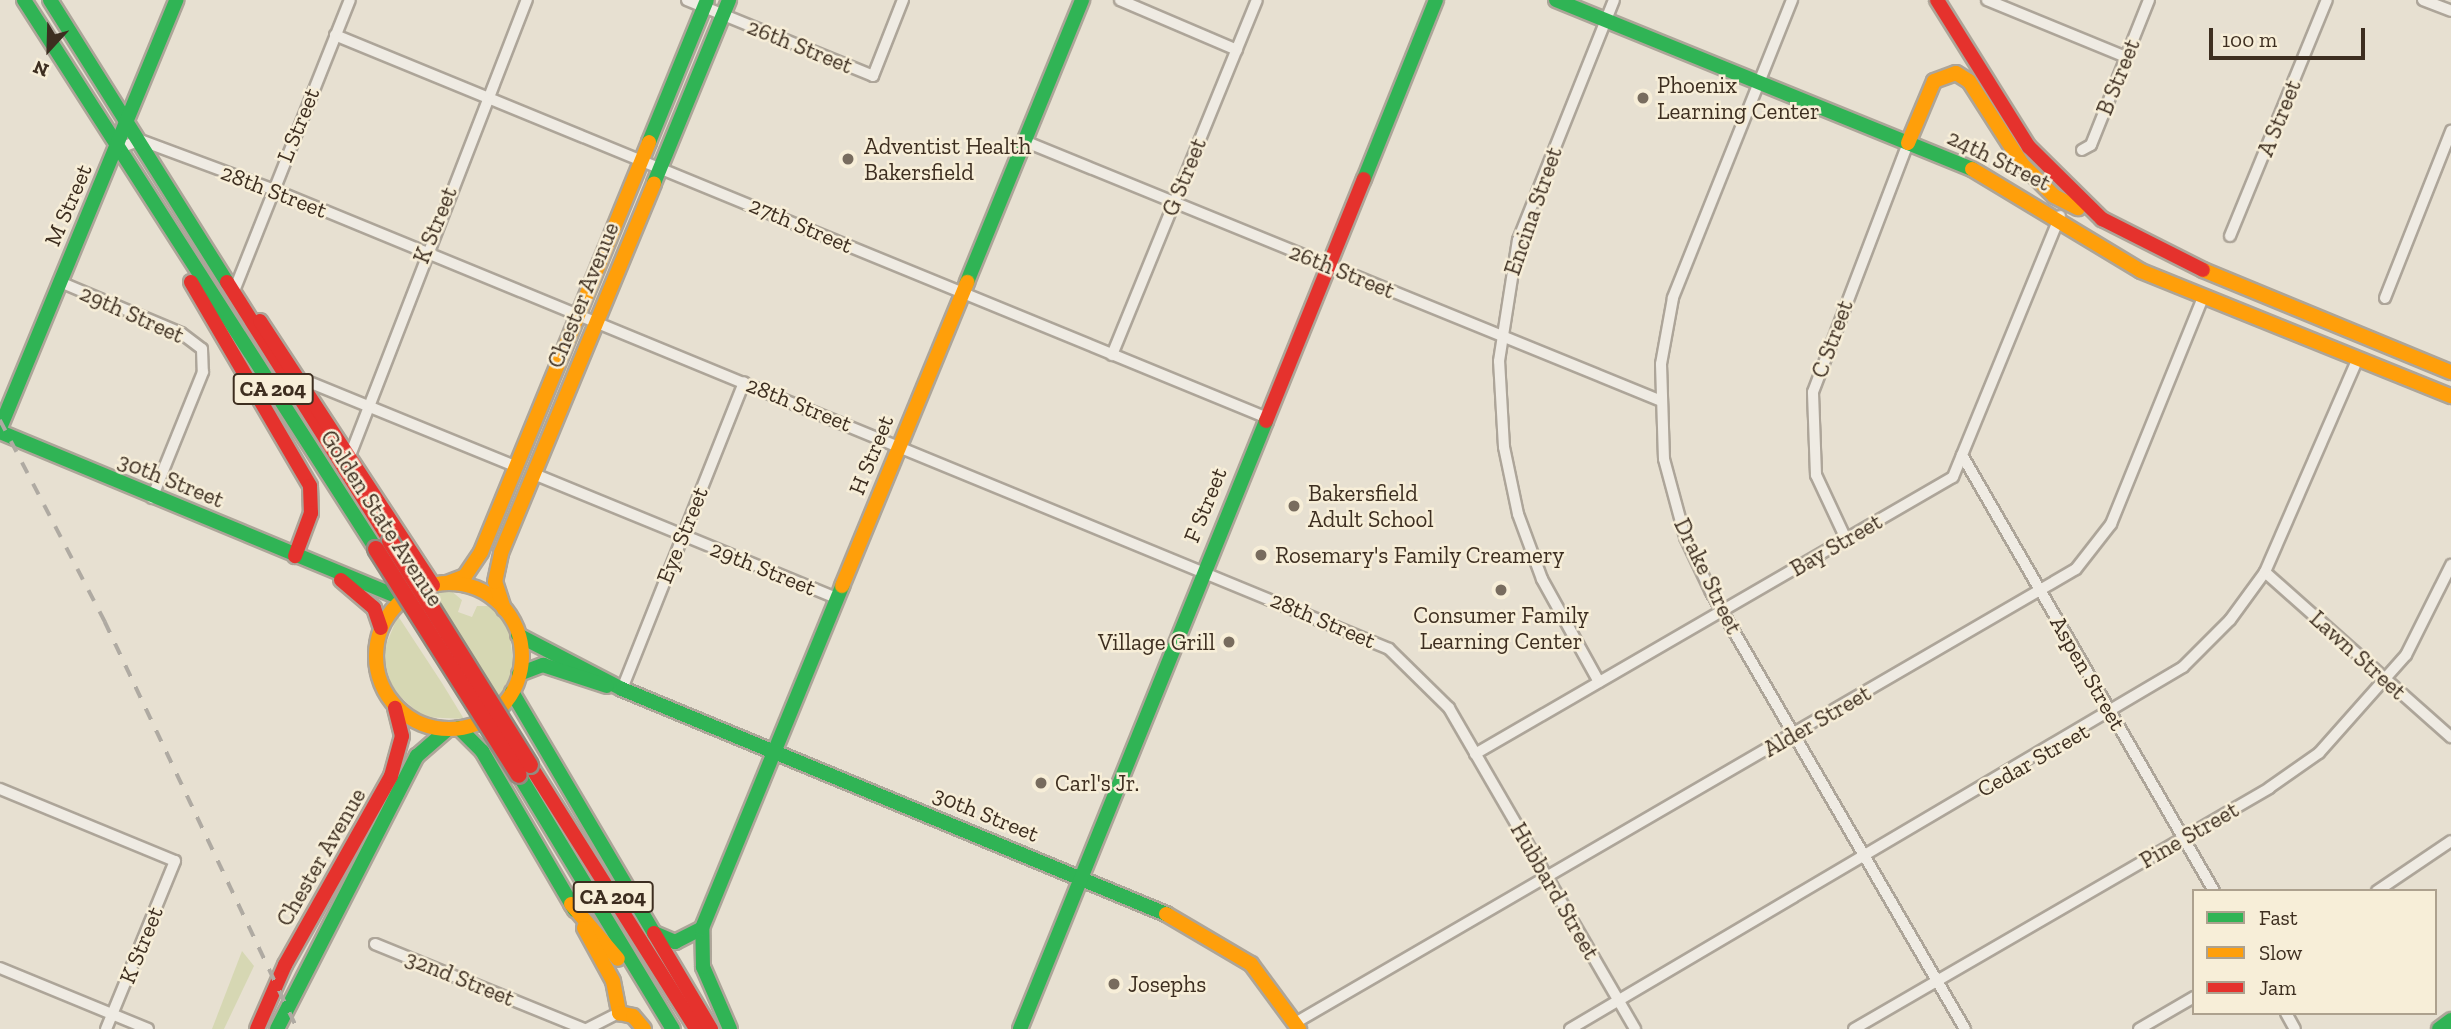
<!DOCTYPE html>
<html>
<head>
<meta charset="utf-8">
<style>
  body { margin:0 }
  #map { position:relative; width:2451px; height:1029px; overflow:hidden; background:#e7e0d1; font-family:"Zilla Slab",serif }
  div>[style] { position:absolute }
  .green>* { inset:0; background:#d6d7b3 }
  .roads { filter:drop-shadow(2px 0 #ada599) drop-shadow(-2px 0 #ada599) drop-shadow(0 2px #ada599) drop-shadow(0 -2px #ada599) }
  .street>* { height:10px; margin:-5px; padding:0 5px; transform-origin:5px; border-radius:5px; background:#efebe3 }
  .fast>* { height:14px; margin:-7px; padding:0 7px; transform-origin:7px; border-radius:7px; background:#30b455 }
  .slow>* { height:14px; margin:-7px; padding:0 7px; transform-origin:7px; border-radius:7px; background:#ff9f0a }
  .slow>.ring { margin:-7px; padding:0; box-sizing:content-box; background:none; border:14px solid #ff9f0a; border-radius:50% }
  .jam>* { height:14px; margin:-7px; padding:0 7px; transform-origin:7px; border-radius:7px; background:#e5322d }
  .rail>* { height:3.5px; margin-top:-1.75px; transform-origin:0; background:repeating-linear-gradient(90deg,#afaaa2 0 12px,transparent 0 24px) }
  .bridges { filter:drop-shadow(2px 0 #928b80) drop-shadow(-2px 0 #928b80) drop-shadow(0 2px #928b80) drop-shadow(0 -2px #928b80) }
  .jam-bridge>* { height:16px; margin:-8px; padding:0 8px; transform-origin:8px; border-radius:8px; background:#e5322d }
  .dots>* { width:19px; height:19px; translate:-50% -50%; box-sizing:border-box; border:4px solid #f7eed8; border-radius:50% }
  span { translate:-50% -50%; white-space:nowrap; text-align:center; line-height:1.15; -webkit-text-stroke:5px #f7eed8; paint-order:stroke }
  .shield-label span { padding:2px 5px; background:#f7eed8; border:2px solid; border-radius:5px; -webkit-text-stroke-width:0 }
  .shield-label { font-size:21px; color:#3d2e20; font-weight:700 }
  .street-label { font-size:23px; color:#3d2e20 }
  .poi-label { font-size:23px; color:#3d2e20 }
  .left { translate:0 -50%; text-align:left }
  .right { translate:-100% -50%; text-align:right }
  .legend { position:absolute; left:2192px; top:889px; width:245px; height:126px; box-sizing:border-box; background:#f7eed8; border:2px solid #ada18e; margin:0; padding:9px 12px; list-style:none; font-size:21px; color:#3d2e20 }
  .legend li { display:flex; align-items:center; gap:14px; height:35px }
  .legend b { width:35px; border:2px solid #ada18e }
  .north { position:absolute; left:14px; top:14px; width:70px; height:70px; -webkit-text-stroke:5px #f7eed8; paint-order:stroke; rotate:202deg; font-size:19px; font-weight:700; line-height:28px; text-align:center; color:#3d2e20 }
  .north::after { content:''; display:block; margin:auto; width:24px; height:32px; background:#3d2e20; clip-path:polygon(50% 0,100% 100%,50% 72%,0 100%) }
  .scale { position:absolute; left:2209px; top:28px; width:156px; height:32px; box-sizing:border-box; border:4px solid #3d2e20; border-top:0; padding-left:9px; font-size:21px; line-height:24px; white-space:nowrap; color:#3d2e20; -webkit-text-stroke:5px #f7eed8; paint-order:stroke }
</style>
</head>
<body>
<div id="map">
  <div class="green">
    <i style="clip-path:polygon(449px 589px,462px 600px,458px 612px,472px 617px,477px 606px,494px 606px,509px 627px,514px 670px,496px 702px,430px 593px)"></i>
    <i style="clip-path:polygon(398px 616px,442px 683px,464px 719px,423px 717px,393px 690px,382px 654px)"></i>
    <i style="clip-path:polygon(242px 951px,254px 966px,224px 1029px,212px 1029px)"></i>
  </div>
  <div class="roads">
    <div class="street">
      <i style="left:687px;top:0;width:201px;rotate:22.2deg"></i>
      <i style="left:873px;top:76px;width:82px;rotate:-68.5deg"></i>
      <i style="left:1120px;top:0;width:127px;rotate:23.1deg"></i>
      <i style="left:1792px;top:0;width:321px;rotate:111.8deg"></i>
      <i style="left:1673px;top:298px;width:67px;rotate:100.3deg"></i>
      <i style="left:1661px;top:364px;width:95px;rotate:88.2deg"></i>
      <i style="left:1664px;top:459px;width:81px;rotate:74.9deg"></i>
      <i style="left:1685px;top:537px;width:61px;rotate:64.7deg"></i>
      <i style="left:1711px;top:592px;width:505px;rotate:59.83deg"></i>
      <i style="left:1987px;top:0;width:150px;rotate:22.3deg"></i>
      <i style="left:2423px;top:0;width:30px;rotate:21deg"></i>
      <i style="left:335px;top:35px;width:1005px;rotate:22.33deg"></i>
      <i style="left:1024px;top:141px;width:686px;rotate:22.19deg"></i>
      <i style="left:117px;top:149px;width:25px;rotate:-21deg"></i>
      <i style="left:140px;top:140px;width:141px;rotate:20.4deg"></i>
      <i style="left:272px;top:189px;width:1208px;rotate:22.38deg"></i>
      <i style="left:1389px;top:649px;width:84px;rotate:44.5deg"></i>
      <i style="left:1449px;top:708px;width:371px;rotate:59.9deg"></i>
      <i style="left:2082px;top:150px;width:10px;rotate:-29deg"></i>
      <i style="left:2091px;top:145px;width:156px;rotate:-68.2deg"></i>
      <i style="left:2230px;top:236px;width:255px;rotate:-67.7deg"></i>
      <i style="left:60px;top:282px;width:131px;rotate:22.9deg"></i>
      <i style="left:181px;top:333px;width:26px;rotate:37deg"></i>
      <i style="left:202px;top:349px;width:23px;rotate:88deg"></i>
      <i style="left:203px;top:372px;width:136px;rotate:112deg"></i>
      <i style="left:234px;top:291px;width:313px;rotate:-68.3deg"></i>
      <i style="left:2385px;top:298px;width:180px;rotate:-68.4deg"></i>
      <i style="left:1112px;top:355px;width:383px;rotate:-67.8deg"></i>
      <i style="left:304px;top:380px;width:228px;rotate:22.2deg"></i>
      <i style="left:351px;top:453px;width:486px;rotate:-68.8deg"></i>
      <i style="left:1962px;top:455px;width:504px;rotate:59.97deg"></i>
      <i style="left:534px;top:474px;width:327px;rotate:22.3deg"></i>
      <i style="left:1846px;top:539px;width:71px;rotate:-115.1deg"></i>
      <i style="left:1816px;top:475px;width:83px;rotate:-92.1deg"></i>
      <i style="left:1813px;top:392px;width:267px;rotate:-69.1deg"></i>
      <i style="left:2265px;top:572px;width:249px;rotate:41.6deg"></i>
      <i style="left:1599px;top:682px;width:118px;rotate:-119deg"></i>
      <i style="left:1542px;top:579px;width:69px;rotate:-110.3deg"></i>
      <i style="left:1518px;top:514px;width:68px;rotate:-101.8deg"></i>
      <i style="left:1504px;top:447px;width:86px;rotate:-93.3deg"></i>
      <i style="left:1499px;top:361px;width:122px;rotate:-81.1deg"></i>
      <i style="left:1518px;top:240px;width:258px;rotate:-68.2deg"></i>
      <i style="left:622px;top:689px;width:330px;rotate:-68.3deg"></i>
      <i style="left:1475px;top:754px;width:552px;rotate:-30.09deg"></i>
      <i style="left:1953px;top:477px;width:282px;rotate:-67.7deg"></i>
      <i style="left:0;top:789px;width:189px;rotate:22.4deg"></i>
      <i style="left:175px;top:861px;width:182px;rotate:112.3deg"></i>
      <i style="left:2377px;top:891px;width:89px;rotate:-34deg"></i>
      <i style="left:375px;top:944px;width:226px;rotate:22.1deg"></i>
      <i style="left:0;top:968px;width:160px;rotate:22.4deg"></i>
      <i style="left:2286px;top:1013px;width:18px;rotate:61deg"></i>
      <i style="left:1295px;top:1023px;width:903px;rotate:-30.17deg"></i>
      <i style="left:2076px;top:569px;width:57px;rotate:-52.1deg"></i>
      <i style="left:2111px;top:524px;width:245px;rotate:-67.9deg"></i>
      <i style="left:587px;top:1029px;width:36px;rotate:-27deg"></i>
      <i style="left:1570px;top:1029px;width:712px;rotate:-30.56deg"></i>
      <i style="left:2183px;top:667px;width:66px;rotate:-45deg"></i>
      <i style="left:2230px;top:620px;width:59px;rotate:-53.9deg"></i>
      <i style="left:2265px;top:572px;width:233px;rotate:-66.5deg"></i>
      <i style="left:1854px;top:1029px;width:480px;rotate:-30.1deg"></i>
      <i style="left:2269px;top:788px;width:61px;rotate:-35deg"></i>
      <i style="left:2319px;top:753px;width:131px;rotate:-48.4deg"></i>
      <i style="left:2406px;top:655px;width:101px;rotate:-63.4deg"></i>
      <i style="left:2139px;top:1029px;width:64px;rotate:-30.2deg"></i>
    </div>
    <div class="fast">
      <i style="left:24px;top:0;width:652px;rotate:57.33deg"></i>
      <i style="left:50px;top:0;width:333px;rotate:57.9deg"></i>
      <i style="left:1556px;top:0;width:449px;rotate:22.1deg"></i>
      <i style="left:649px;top:142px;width:153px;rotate:-67.8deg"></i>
      <i style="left:1364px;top:179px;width:193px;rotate:-68.1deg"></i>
      <i style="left:654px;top:183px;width:198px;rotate:-67.7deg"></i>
      <i style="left:967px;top:282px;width:305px;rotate:-67.8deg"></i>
      <i style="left:0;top:428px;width:463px;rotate:-67.6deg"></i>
      <i style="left:0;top:432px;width:436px;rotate:22.5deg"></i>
      <i style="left:518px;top:635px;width:117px;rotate:27.4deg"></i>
      <i style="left:622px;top:689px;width:589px;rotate:22.47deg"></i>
      <i style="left:519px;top:674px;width:26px;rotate:-21deg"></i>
      <i style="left:543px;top:665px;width:67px;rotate:18.2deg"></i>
      <i style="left:512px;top:692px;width:280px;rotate:59.5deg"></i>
      <i style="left:654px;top:933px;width:23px;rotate:23deg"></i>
      <i style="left:675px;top:942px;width:30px;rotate:-27deg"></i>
      <i style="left:459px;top:728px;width:33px;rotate:45deg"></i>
      <i style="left:482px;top:751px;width:184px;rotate:59.7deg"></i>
      <i style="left:519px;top:775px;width:297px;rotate:58.8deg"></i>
      <i style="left:277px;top:1029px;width:307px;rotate:-62.9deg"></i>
      <i style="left:417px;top:756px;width:40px;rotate:-41deg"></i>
      <i style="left:730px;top:1029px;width:68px;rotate:-113.5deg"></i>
      <i style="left:703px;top:967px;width:39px;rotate:-91deg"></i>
      <i style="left:702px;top:928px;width:370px;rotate:-67.7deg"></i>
      <i style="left:1020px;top:1029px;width:656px;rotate:-67.97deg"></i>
      <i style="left:2439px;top:1029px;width:15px;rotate:-37deg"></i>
    </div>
    <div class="slow">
      <i style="left:1908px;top:143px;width:67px;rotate:-67.2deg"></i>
      <i style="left:1934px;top:81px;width:23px;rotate:-20deg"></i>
      <i style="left:1956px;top:73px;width:15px;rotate:32deg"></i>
      <i style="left:1969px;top:81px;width:98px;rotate:57.4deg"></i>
      <i style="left:2022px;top:164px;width:45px;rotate:45deg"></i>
      <i style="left:2054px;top:196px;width:27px;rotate:27deg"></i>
      <i style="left:1972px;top:169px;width:197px;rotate:31.1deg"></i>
      <i style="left:2141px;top:271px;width:334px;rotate:22deg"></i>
      <i style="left:2203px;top:270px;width:268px;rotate:22.4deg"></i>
      <i style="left:447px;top:583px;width:19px;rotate:-21deg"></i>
      <i style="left:465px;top:576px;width:29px;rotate:-56deg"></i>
      <i style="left:481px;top:552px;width:443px;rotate:-67.7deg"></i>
      <i class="ring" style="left:376px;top:583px;width:132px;height:132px"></i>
      <i style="left:842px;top:586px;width:329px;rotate:-67.6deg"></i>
      <i style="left:504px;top:609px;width:28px;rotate:-108deg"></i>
      <i style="left:495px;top:582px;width:30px;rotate:-78deg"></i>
      <i style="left:501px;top:553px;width:400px;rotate:-67.5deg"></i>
      <i style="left:571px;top:904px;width:72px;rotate:49.5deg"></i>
      <i style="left:1166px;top:914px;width:99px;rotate:30.5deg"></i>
      <i style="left:1251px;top:964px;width:81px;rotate:53.6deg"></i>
      <i style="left:584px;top:928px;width:60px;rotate:61.3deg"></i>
      <i style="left:613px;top:981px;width:33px;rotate:79deg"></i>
      <i style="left:619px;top:1013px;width:14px;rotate:12deg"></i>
      <i style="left:633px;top:1016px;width:17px;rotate:50deg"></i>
    </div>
    <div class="jam">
      <i style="left:1937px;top:0;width:173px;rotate:58deg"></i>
      <i style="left:2029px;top:147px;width:103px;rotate:44.6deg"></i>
      <i style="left:2102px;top:219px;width:113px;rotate:26.8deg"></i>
      <i style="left:191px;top:282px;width:236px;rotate:59.7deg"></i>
      <i style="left:310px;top:486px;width:27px;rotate:88deg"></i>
      <i style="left:311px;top:513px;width:46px;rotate:110.4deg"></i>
      <i style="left:227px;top:282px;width:306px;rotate:57.8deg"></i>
      <i style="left:260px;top:321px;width:316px;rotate:56.8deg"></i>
      <i style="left:1266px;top:421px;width:261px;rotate:-68deg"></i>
      <i style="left:341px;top:580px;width:43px;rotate:40.3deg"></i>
      <i style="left:374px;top:608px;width:21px;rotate:71deg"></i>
      <i style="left:530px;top:765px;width:312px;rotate:57.8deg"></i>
      <i style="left:654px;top:933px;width:112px;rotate:59.3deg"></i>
      <i style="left:257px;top:1029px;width:70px;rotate:-66.4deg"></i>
      <i style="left:285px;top:965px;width:217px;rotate:-60.7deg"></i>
      <i style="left:391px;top:776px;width:41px;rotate:-74.6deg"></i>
      <i style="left:402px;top:736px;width:29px;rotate:-104deg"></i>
    </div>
  </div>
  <div class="rail">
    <i style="left:0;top:420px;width:228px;rotate:62.5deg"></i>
    <i style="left:105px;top:622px;width:450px;rotate:64.7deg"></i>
  </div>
  <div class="bridges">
    <div class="jam-bridge">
      <i style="left:390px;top:541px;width:264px;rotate:58deg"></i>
      <i style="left:376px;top:549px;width:267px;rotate:57.7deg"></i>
    </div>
  </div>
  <div class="dots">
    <i style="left:1643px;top:98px;background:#786c5e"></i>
    <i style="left:848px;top:159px;background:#786c5e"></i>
    <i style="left:1294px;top:506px;background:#786c5e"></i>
    <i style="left:1261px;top:555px;background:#786c5e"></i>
    <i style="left:1501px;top:590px;background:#786c5e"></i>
    <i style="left:1229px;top:642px;background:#786c5e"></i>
    <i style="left:1041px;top:783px;background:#786c5e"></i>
    <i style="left:1114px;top:984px;background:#786c5e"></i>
  </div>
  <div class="shield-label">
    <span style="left:273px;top:389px">CA 204</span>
    <span style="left:613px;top:897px">CA 204</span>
  </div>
  <div class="street-label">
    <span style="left:800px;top:46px;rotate:22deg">26th Street</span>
    <span style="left:2118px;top:77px;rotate:-68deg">B Street</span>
    <span style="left:2279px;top:118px;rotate:-68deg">A Street</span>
    <span style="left:298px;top:125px;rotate:-68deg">L Street</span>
    <span style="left:1999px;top:160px;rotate:26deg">24th Street</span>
    <span style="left:1184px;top:177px;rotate:-68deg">G Street</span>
    <span style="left:274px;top:191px;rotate:21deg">28th Street</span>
    <span style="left:68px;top:205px;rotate:-67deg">M Street</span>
    <span style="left:1533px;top:211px;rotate:-71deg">Encina Street</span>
    <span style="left:435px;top:225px;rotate:-68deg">K Street</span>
    <span style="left:801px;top:225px;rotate:23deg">27th Street</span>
    <span style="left:1342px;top:271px;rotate:22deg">26th Street</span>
    <span style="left:583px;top:295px;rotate:-68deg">Chester Avenue</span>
    <span style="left:132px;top:314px;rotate:24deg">29th Street</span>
    <span style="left:1832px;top:339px;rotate:-70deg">C Street</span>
    <span style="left:799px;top:404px;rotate:22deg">28th Street</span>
    <span style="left:871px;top:455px;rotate:-68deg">H Street</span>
    <span style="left:171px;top:480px;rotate:22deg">30th Street</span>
    <span style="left:1205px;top:505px;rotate:-68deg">F Street</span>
    <span style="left:382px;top:518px;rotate:57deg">Golden State Avenue</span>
    <span style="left:682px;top:535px;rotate:-68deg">Eye Street</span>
    <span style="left:1836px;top:545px;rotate:-30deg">Bay Street</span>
    <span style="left:763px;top:568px;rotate:22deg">29th Street</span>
    <span style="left:1708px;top:576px;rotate:64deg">Drake Street</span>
    <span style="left:1323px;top:620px;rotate:23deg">28th Street</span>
    <span style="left:2358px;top:655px;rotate:42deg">Lawn Street</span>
    <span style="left:2088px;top:673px;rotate:60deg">Aspen Street</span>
    <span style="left:1817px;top:721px;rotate:-30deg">Alder Street</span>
    <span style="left:2033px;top:760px;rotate:-30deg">Cedar Street</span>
    <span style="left:986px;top:814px;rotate:22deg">30th Street</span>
    <span style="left:2189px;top:835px;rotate:-30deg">Pine Street</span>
    <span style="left:321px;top:857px;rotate:-60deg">Chester Avenue</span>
    <span style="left:1555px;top:891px;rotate:60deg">Hubbard Street</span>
    <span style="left:141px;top:945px;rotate:-68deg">K Street</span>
    <span style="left:460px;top:978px;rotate:22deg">32nd Street</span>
  </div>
  <div class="poi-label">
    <span class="left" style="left:1657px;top:98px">Phoenix<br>Learning Center</span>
    <span class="left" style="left:864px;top:159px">Adventist Health<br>Bakersfield</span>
    <span class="left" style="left:1308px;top:506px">Bakersfield<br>Adult School</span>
    <span class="left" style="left:1275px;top:555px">Rosemary's Family Creamery</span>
    <span style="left:1501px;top:628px">Consumer Family<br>Learning Center</span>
    <span class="right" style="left:1215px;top:642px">Village Grill</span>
    <span class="left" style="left:1055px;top:783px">Carl's Jr.</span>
    <span class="left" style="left:1128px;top:984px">Josephs</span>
  </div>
  <ul class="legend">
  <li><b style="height:9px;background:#30b455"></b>Fast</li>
  <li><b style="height:9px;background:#ff9f0a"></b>Slow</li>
  <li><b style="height:9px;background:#e5322d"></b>Jam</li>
  </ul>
  <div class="north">N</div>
  <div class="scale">100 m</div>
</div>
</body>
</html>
